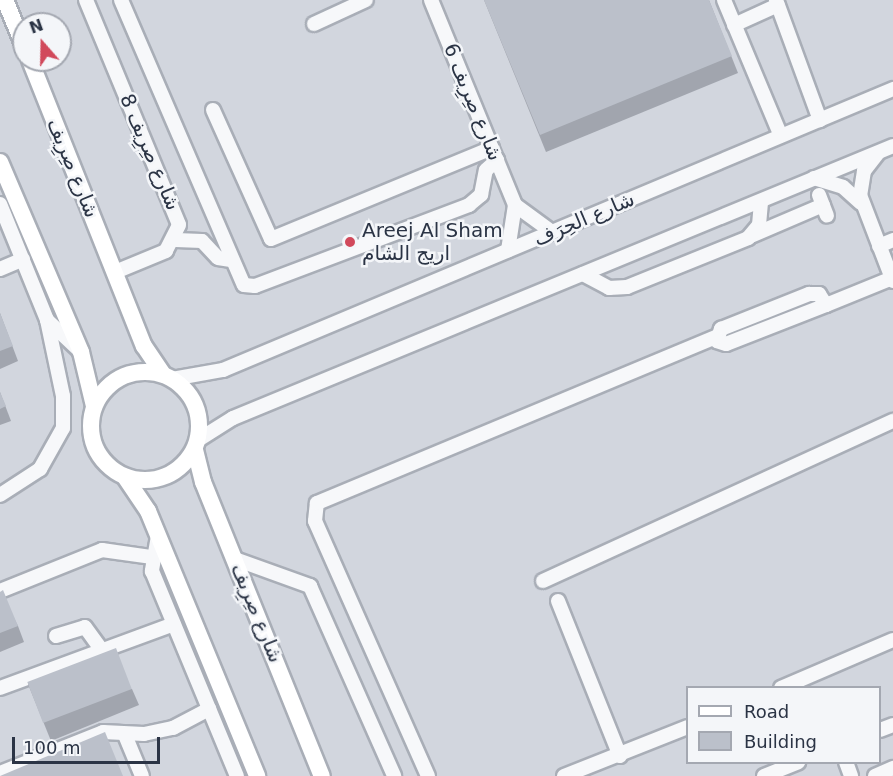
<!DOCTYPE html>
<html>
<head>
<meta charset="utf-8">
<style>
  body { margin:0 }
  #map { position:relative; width:893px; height:776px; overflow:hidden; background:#e4e7ec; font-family:"DejaVu Sans","Noto Naskh Arabic",sans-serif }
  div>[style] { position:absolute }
  .built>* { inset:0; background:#d2d6de }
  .roads { filter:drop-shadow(2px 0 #a9aeb7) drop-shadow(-2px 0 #a9aeb7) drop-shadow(0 2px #a9aeb7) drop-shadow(0 -2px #a9aeb7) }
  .minor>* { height:14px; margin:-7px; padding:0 7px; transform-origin:7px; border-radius:7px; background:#f7f8fa }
  .major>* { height:16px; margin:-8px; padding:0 8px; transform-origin:8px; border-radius:8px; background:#fff }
  .major>.ring { margin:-8px; padding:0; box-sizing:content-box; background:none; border:16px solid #fff; border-radius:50% }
  .wall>* { inset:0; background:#a1a5ae }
  .building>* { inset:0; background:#bbc0ca; transform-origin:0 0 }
  .dots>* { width:16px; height:16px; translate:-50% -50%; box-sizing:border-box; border:3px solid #f4f6f9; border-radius:50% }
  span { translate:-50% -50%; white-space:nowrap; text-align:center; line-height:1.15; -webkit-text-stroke:5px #f4f6f9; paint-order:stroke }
  .street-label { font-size:20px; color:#2b3445 }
  .poi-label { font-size:20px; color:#2b3445 }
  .left { translate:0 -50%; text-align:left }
  .legend { position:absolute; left:686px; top:686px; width:195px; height:78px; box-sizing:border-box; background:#f4f6f9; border:2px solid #a4a8b1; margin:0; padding:8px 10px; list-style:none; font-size:18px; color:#2b3445 }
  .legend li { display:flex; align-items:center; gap:12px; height:30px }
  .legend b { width:30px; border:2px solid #a4a8b1 }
  .north { position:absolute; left:12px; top:12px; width:60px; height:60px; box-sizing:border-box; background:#f4f6f9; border:2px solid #a4a8b1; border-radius:50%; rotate:340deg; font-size:16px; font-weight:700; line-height:24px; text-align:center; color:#2b3445 }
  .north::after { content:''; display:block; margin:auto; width:21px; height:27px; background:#d1495b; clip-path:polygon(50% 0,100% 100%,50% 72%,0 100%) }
  .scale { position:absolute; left:12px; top:737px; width:148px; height:27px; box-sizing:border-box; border:3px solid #2b3445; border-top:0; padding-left:8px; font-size:18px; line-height:21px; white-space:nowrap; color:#2b3445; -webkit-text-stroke:4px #f4f6f9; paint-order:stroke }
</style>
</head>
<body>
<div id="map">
  <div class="built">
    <i style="clip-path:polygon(evenodd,0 0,893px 0,893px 776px,0 776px,0 0,24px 24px,60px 24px,60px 60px,24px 60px,24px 24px,0 0,688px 688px,880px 688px,880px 762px,688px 762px,688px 688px)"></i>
  </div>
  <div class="roads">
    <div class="minor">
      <i style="left:86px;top:0;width:243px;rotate:67.5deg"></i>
      <i style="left:179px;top:225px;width:29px;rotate:117deg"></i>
      <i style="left:166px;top:251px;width:55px;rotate:157.6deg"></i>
      <i style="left:121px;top:0;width:310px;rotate:66.7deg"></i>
      <i style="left:244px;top:285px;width:11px;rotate:5deg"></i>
      <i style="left:255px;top:286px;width:229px;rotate:-20.7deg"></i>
      <i style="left:469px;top:205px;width:16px;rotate:-40deg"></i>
      <i style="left:481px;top:195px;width:25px;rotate:-79deg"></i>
      <i style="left:486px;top:170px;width:15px;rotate:-42deg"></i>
      <i style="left:431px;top:0;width:222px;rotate:67.7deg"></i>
      <i style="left:515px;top:205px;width:46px;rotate:98.8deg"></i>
      <i style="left:724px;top:0;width:147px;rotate:67.3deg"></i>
      <i style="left:776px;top:0;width:128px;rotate:69.9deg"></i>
      <i style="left:314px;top:24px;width:57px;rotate:-24.8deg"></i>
      <i style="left:734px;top:25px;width:48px;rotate:-24.4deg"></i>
      <i style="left:213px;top:110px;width:141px;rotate:65.8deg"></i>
      <i style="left:271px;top:239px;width:239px;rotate:-22.4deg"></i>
      <i style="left:878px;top:153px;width:23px;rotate:128deg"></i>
      <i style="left:864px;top:171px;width:24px;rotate:99deg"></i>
      <i style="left:860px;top:195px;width:92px;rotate:69deg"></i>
      <i style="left:814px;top:178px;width:30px;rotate:17deg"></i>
      <i style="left:843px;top:187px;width:24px;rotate:42deg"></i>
      <i style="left:819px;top:195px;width:22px;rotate:69deg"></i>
      <i style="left:0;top:204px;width:125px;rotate:67.9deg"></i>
      <i style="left:47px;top:320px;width:47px;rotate:43.3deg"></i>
      <i style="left:515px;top:205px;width:46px;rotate:36.1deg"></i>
      <i style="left:753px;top:235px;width:76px;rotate:-23.2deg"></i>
      <i style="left:176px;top:240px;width:26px;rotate:2deg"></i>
      <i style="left:202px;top:241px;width:23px;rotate:47deg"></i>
      <i style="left:218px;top:258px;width:13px;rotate:9deg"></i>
      <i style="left:879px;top:246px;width:15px;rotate:-23deg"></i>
      <i style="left:0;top:269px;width:25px;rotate:-23deg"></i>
      <i style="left:583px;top:274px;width:30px;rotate:28deg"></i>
      <i style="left:609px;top:288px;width:18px;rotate:-3deg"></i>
      <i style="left:627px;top:287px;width:131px;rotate:-22deg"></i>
      <i style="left:748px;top:238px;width:17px;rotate:-50deg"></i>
      <i style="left:759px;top:225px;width:24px;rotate:-85deg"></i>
      <i style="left:809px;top:294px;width:10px"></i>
      <i style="left:819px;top:294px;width:13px;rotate:58deg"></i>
      <i style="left:826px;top:305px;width:107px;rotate:158.7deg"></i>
      <i style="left:726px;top:344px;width:9px;rotate:-162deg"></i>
      <i style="left:717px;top:341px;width:13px;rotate:-72deg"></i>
      <i style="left:721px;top:329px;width:95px;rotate:-21.7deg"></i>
      <i style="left:826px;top:305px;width:71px;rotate:-22.2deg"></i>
      <i style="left:172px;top:379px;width:52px;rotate:-10deg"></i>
      <i style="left:223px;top:370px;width:727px;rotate:-22.75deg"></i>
      <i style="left:198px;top:440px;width:41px;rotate:-32.2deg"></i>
      <i style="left:233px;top:418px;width:714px;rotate:-22.4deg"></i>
      <i style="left:0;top:495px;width:48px;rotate:-33deg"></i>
      <i style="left:40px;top:469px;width:47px;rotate:-60.7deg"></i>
      <i style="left:63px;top:428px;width:32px;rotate:-90deg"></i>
      <i style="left:63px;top:396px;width:78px;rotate:-101.9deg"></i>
      <i style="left:158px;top:536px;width:36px;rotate:100deg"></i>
      <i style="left:152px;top:571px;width:222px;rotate:67.5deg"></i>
      <i style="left:235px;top:559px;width:80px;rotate:19.8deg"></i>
      <i style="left:310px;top:586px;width:208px;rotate:66.1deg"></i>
      <i style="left:543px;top:581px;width:385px;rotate:-24.6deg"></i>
      <i style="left:0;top:591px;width:110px;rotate:-21.9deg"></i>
      <i style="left:102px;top:550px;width:49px;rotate:8.1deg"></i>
      <i style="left:558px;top:601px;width:167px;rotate:68.2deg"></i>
      <i style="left:56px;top:636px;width:30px;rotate:-17deg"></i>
      <i style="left:85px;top:627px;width:31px;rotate:54deg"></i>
      <i style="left:0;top:688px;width:185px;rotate:-20.2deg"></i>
      <i style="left:781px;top:688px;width:122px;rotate:-23.2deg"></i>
      <i style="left:880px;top:730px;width:14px;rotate:-21deg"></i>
      <i style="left:125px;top:735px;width:44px;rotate:67.5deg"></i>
      <i style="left:846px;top:762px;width:15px;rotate:70deg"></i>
      <i style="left:0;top:773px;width:111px;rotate:-21.7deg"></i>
      <i style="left:103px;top:732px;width:41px;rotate:2.8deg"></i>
      <i style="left:144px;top:734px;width:30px;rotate:-12deg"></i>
      <i style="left:173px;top:728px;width:41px;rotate:-27.8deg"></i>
      <i style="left:428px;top:776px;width:279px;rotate:-113.9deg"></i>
      <i style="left:315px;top:521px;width:18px;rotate:-84deg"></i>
      <i style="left:317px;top:503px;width:432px;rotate:-22.6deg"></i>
      <i style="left:564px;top:776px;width:133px;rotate:-21.6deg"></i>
      <i style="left:764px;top:776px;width:37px;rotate:-22deg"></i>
      <i style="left:875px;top:776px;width:20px;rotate:-24deg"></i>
    </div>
    <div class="major">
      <i style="left:5px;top:0;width:50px;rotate:67.6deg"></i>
      <i style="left:30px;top:60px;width:308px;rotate:68.3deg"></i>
      <i style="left:144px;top:346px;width:32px;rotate:56deg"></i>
      <i style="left:0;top:162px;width:207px;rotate:66.9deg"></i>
      <i style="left:81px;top:352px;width:56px;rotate:76.5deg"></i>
      <i class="ring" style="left:91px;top:372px;width:92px;height:92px"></i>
      <i style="left:195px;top:450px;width:33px;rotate:76deg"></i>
      <i style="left:203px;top:482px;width:317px;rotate:68deg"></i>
      <i style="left:125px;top:477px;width:41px;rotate:55.9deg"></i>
      <i style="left:148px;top:511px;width:287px;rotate:67.6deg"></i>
    </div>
  </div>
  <div class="wall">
    <i style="clip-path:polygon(484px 0,709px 0,738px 73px,546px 152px)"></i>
    <i style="clip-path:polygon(0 313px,18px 361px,0 369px)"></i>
    <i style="clip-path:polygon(0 392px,11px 421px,0 425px)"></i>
    <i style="clip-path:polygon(0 592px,18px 626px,24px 642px,0 652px)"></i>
    <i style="clip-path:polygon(28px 684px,132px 689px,139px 705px,51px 741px)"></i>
  </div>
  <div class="building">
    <i style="clip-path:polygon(484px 0,709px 0,732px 56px,540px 135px)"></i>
    <i style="clip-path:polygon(0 313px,13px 346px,0 351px)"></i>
    <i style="clip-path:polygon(0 392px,6px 406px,0 409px)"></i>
    <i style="clip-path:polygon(3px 590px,18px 626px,0 633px,0 592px)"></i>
    <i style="left:116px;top:648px;width:44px;height:95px;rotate:69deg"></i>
    <i style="clip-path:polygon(105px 732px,123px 776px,0 776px)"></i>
  </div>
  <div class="dots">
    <i style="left:350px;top:242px;background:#d1495b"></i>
  </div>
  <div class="street-label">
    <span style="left:473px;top:102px;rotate:68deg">شارع صِرِيف 6</span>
    <span style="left:150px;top:152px;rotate:67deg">شارع صِرِيف 8</span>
    <span style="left:73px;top:168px;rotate:68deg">شارع صِرِيف</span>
    <span style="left:584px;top:219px;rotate:-23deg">شارع الحِرَف</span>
    <span style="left:257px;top:613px;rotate:68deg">شارع صِرِيف</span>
  </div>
  <div class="poi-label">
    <span class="left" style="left:362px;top:242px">Areej Al Sham<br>اريج الشام</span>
  </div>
  <ul class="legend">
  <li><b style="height:8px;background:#fff"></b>Road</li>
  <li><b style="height:16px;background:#bbc0ca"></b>Building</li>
  </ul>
  <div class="north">N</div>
  <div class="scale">100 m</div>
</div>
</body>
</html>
